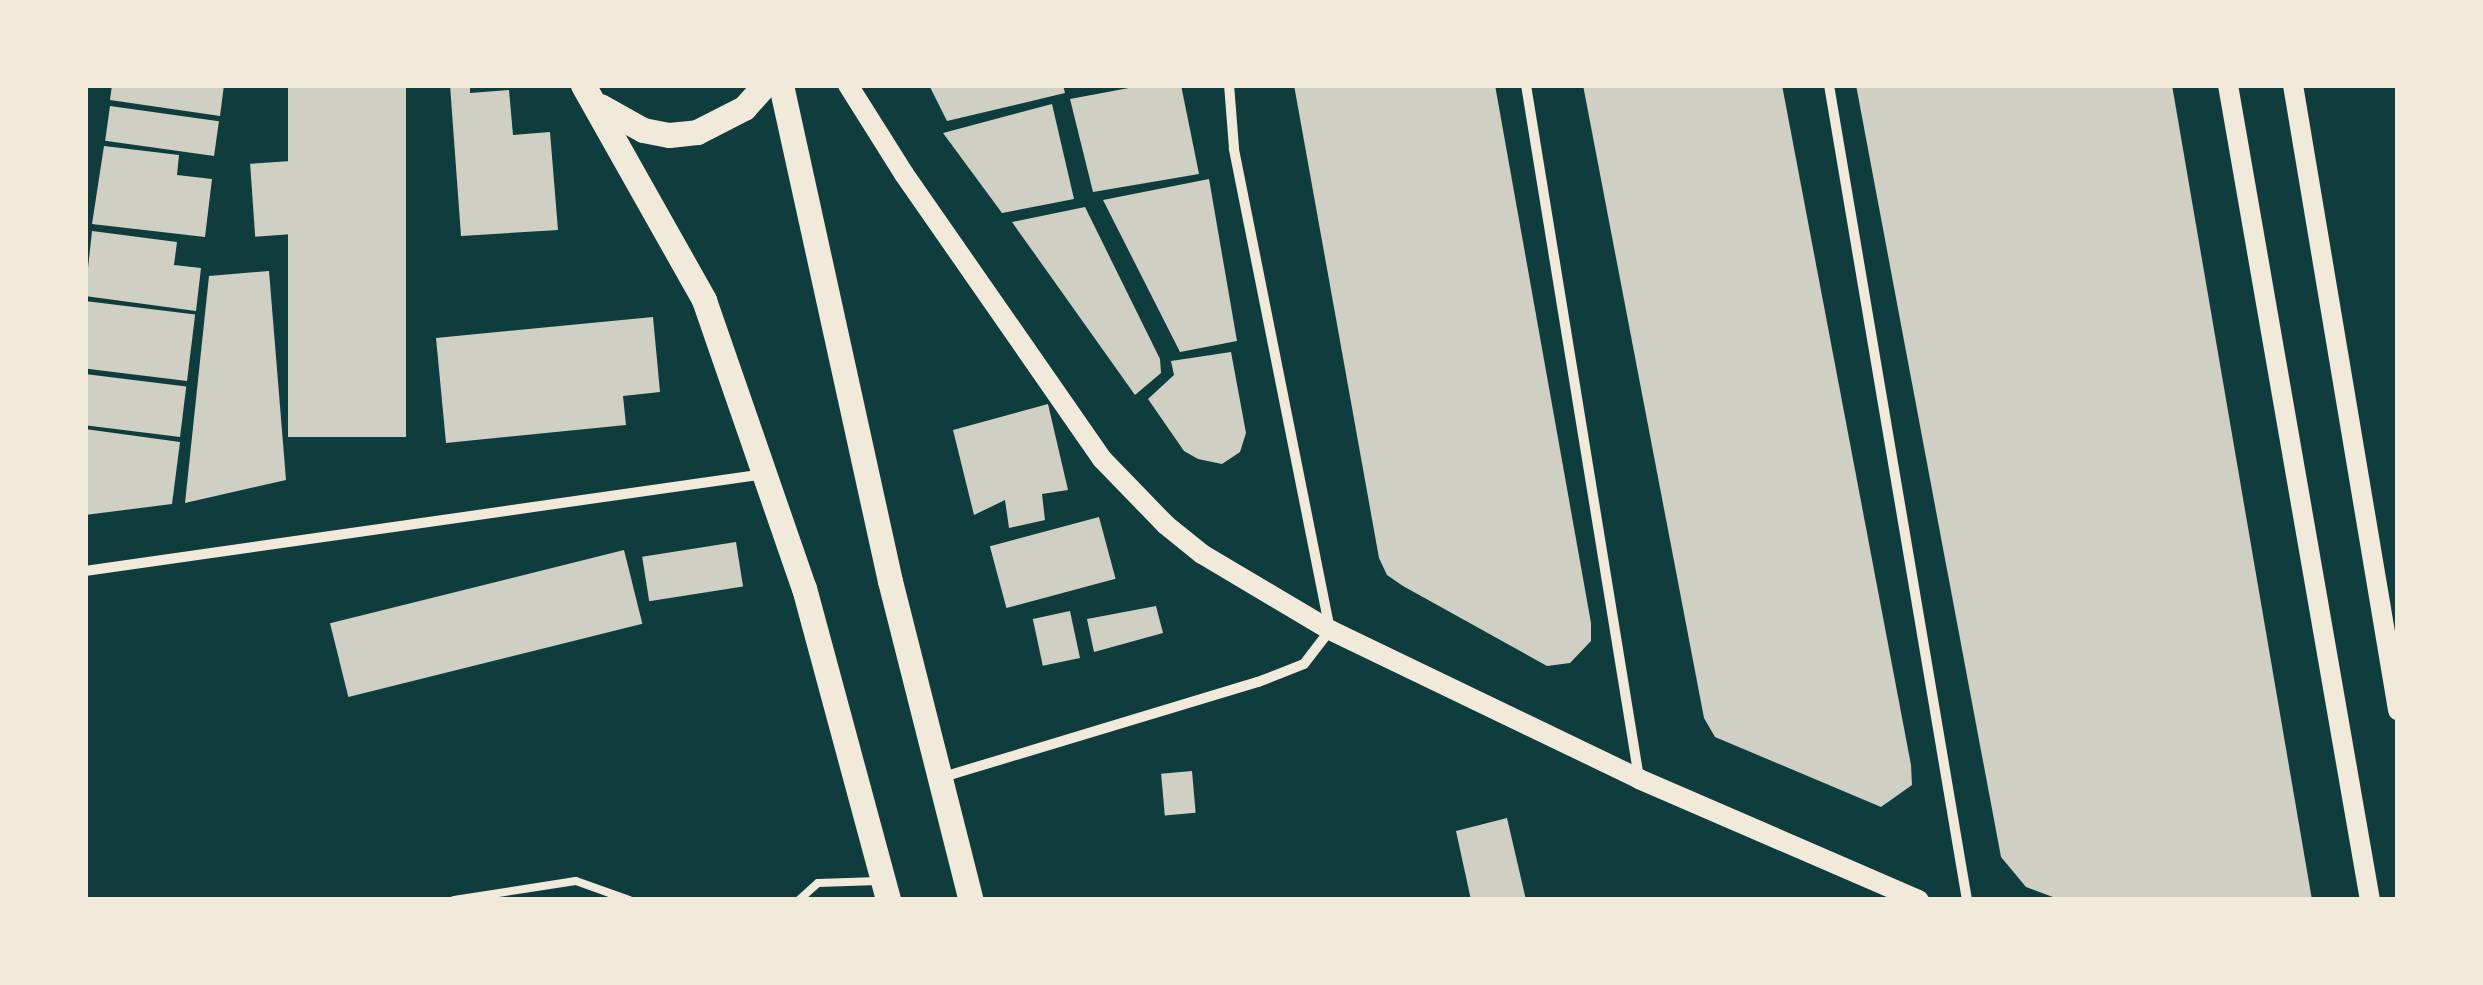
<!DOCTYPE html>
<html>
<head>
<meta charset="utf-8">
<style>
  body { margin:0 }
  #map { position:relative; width:2483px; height:985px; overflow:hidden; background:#0f3d3e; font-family:Figtree,sans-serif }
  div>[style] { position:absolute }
  .building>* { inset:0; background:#cfcfc3; transform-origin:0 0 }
  .service>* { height:8px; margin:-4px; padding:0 4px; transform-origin:4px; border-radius:4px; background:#f1e9da }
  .minor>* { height:10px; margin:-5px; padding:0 5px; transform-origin:5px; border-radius:5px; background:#f1e9da }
  .secondary>* { height:20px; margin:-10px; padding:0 10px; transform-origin:10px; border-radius:10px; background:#f1e9da }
  .primary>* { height:25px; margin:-12.5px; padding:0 12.5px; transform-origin:12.5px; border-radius:12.5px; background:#f1e9da }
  span { translate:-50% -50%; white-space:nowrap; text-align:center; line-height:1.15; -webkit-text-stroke:8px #f1e9da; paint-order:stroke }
  .frame { position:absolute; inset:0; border:88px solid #f1e9da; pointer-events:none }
</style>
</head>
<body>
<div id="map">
  <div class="building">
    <i style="clip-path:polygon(112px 85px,224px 85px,220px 116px,110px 100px)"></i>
    <i style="left:288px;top:85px;width:118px;height:352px"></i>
    <i style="clip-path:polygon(450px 85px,470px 85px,470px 93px,509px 90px,513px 135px,550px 132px,558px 230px,461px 236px)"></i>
    <i style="clip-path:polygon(929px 85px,1063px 85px,1065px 93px,947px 121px)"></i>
    <i style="clip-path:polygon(1145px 85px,1181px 85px,1199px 174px,1093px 192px,1070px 99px)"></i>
    <i style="clip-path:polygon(1294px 85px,1495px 85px,1591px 623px,1591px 641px,1570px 663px,1547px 666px,1403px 586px,1387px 575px,1379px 558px)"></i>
    <i style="clip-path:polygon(1583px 85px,1782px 85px,1911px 765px,1912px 785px,1881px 807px,1715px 737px,1704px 718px)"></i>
    <i style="clip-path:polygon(1856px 85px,2172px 85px,2312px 900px,2061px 900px,2026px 887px,2001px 857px)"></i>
    <i style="clip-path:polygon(1052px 104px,1074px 199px,1002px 213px,943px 133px)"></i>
    <i style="left:110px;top:106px;width:110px;height:35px;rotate:8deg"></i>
    <i style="clip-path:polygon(104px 146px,179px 155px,177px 175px,212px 179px,205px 237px,92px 224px)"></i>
    <i style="left:291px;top:161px;width:73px;height:41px;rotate:86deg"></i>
    <i style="clip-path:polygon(1209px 179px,1237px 341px,1180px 352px,1103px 200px)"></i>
    <i style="clip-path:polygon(1085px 207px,1160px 359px,1161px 373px,1135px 395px,1012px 222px)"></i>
    <i style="clip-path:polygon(92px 231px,177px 242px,174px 265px,201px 268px,196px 311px,85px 296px)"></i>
    <i style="clip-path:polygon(269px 271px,286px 480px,185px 503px,209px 276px)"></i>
    <i style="left:85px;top:301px;width:111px;height:67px;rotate:7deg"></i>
    <i style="clip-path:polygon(653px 317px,660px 392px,623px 396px,626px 425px,446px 443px,436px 338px)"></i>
    <i style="clip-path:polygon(1231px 352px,1246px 433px,1240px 452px,1222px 464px,1198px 459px,1184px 451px,1148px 399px,1174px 375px,1171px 361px)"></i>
    <i style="left:85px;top:374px;width:102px;height:51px;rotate:7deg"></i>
    <i style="clip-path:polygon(1048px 404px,1068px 490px,1042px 494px,1045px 520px,1009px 528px,1005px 500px,974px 515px,953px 430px)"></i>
    <i style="clip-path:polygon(85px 429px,180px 442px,172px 504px,85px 515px)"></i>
    <i style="left:1099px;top:517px;width:64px;height:113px;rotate:75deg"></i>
    <i style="left:736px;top:542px;width:45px;height:95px;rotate:81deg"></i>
    <i style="left:624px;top:550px;width:76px;height:303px;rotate:76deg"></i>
    <i style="clip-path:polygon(1156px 606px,1163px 633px,1094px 652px,1087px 619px)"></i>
    <i style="left:1070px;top:611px;width:48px;height:38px;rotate:78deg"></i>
    <i style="left:1192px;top:771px;width:42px;height:31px;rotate:85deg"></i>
    <i style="clip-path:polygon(1507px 818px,1526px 900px,1471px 900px,1456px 831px)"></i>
  </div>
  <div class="service">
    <i style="left:454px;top:900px;width:123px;rotate:-8.9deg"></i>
    <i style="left:576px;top:881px;width:56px;rotate:19.7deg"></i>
    <i style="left:799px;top:900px;width:25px;rotate:-42deg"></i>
    <i style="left:818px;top:883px;width:60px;rotate:-1.9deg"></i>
  </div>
  <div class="minor">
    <i style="left:1526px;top:85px;width:702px;rotate:80.74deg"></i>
    <i style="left:1829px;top:85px;width:827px;rotate:80.39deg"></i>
    <i style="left:85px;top:571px;width:687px;rotate:-8.12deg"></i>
    <i style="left:943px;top:777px;width:329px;rotate:-16.8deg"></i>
    <i style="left:1258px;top:682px;width:49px;rotate:-21.4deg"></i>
    <i style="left:1304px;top:664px;width:43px;rotate:-52.6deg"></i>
    <i style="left:1330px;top:630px;width:491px;rotate:-101.3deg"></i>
    <i style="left:1234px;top:148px;width:63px;rotate:-94.5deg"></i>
  </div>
  <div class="secondary">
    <i style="left:848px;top:85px;width:105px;rotate:57.8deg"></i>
    <i style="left:904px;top:174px;width:347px;rotate:55.2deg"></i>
    <i style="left:1102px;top:459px;width:92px;rotate:45.9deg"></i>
    <i style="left:1166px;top:525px;width:46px;rotate:38.9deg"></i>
    <i style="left:1202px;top:554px;width:149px;rotate:30.7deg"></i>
    <i style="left:1330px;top:630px;width:343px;rotate:25.7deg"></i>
    <i style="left:1639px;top:779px;width:305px;rotate:23.4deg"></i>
    <i style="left:2228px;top:85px;width:827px;rotate:80.12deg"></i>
    <i style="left:2293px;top:85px;width:634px;rotate:80.46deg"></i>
  </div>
  <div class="primary">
    <i style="left:583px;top:85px;width:247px;rotate:60.6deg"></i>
    <i style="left:704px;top:300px;width:305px;rotate:70.9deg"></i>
    <i style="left:804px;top:588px;width:323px;rotate:74.9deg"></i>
    <i style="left:781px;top:85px;width:508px;rotate:77.61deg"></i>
    <i style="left:890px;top:581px;width:329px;rotate:75.8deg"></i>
    <i style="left:600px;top:106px;width:49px;rotate:29.2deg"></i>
    <i style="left:643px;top:130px;width:26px;rotate:11deg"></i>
    <i style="left:669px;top:135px;width:28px;rotate:-6deg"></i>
    <i style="left:697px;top:132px;width:53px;rotate:-27.1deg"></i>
    <i style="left:744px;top:108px;width:31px;rotate:-48deg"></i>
  </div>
  <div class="frame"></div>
</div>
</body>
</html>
